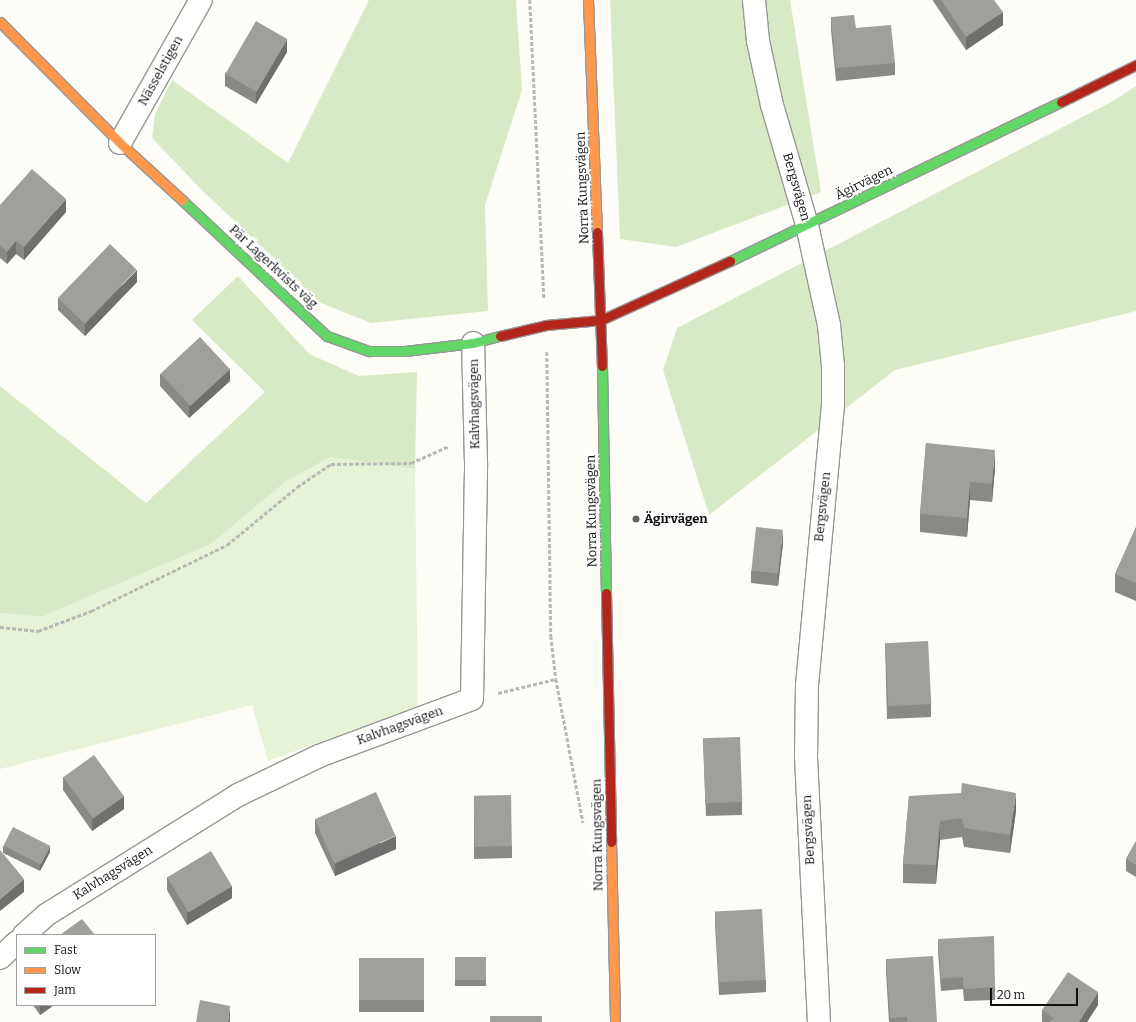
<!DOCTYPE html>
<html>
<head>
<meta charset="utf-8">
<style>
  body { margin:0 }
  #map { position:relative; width:1136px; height:1022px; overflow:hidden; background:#fdfcf7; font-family:Bitter,serif }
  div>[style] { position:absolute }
  .green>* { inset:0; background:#e7f3d7 }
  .forest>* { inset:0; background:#d8eac5 }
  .path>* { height:2.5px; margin-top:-1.25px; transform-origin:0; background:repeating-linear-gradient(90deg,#b9b9b8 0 4px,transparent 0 6px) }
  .roads { filter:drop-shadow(1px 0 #979795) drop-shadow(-1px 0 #979795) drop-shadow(0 1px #979795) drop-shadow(0 -1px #979795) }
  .street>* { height:22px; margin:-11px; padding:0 11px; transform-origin:11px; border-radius:11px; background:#fffffe }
  .fast>* { height:9px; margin:-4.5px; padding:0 4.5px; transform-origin:4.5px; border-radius:4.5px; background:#63d668 }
  .slow>* { height:9px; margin:-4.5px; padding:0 4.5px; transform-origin:4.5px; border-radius:4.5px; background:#ff974d }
  .jam>* { height:9px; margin:-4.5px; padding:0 4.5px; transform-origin:4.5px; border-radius:4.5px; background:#b3261e }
  .wall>* { inset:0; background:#8a8986; transform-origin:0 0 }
  .shaded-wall>* { inset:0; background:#716f6d }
  .building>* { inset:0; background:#a19f9c; transform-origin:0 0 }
  .dots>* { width:11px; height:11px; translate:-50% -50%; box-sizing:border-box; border:2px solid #fff; border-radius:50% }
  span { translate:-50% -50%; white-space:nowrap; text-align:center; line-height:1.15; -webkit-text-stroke:4px #fff; paint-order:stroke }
  .street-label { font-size:13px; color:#111 }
  .poi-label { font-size:13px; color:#111; font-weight:700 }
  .left { translate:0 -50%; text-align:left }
  .legend { position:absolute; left:16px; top:934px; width:140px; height:72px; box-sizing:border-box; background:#fff; border:1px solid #a0a0a0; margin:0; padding:5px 7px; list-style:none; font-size:12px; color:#111 }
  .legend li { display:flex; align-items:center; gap:8px; height:20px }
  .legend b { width:20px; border:1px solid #a0a0a0 }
  .scale { position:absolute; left:990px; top:988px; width:88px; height:18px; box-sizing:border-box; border:2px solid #111; border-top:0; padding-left:5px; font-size:12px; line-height:14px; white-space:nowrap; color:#111; -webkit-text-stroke:3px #fff; paint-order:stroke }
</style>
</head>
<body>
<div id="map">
  <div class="green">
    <i style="clip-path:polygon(330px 457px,415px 469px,418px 706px,268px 761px,252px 705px,0 769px,0 613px,42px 617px,211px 544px,285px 482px)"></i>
  </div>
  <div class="forest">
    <i style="clip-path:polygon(369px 0,516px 0,522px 90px,485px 205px,488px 311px,371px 323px,321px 303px,203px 191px,152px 138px,155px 114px,172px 80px,288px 163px)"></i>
    <i style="clip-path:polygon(610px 0,790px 0,821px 192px,676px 247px,620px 239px)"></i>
    <i style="clip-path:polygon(1136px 86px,1136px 311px,895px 370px,709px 515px,663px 370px,677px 328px,1113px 101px)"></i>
    <i style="clip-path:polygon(238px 276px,309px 354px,359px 376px,417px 372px,415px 469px,330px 457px,285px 482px,211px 544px,42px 617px,0 613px,0 386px,146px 503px,265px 392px,192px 320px)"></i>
  </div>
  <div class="path">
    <i style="left:530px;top:0;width:299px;rotate:87.3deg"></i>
    <i style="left:547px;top:352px;width:284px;rotate:89.2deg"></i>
    <i style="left:551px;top:636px;width:43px;rotate:83.4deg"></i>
    <i style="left:556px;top:679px;width:146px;rotate:79.3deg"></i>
    <i style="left:0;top:627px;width:38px;rotate:6deg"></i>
    <i style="left:38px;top:631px;width:57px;rotate:-20.7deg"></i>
    <i style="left:91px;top:611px;width:151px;rotate:-25.9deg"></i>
    <i style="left:227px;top:545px;width:91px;rotate:-39.6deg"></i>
    <i style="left:297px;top:487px;width:41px;rotate:-34.1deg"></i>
    <i style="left:331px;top:464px;width:80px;rotate:-0.7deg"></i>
    <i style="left:411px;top:463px;width:42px;rotate:-24.1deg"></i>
    <i style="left:498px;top:693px;width:60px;rotate:-13.6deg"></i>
  </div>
  <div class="roads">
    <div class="street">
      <i style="left:754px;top:0;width:41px;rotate:84.4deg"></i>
      <i style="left:758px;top:41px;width:66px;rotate:77.7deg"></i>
      <i style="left:772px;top:105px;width:125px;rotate:73.7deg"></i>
      <i style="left:807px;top:225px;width:102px;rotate:77.6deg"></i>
      <i style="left:829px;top:325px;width:41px;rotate:84.4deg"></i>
      <i style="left:833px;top:366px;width:39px;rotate:90deg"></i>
      <i style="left:833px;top:405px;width:281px;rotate:95.3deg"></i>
      <i style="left:807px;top:685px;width:72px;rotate:90.8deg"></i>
      <i style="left:806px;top:757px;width:265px;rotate:87.2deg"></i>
      <i style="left:120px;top:143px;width:164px;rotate:-60.5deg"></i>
      <i style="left:24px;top:935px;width:30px;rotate:-42deg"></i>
      <i style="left:46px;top:915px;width:226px;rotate:-32deg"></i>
      <i style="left:238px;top:795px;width:90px;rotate:-25.7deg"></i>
      <i style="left:319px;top:756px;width:163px;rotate:-20.4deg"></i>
      <i style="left:472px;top:699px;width:236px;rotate:-89deg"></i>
      <i style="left:476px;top:463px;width:120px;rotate:-91.4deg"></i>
      <i style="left:0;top:958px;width:23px;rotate:-43deg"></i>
    </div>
    <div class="fast">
      <i style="left:182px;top:200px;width:199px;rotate:43.2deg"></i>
      <i style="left:327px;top:336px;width:45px;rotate:19.7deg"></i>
      <i style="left:369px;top:351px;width:36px"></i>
      <i style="left:405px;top:351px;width:68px;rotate:-6.7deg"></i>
      <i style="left:473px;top:343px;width:28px;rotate:-15deg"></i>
      <i style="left:730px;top:261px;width:367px;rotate:-25.7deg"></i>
      <i style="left:602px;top:366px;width:227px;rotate:89deg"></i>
    </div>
    <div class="slow">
      <i style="left:588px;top:0;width:232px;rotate:87.8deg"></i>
      <i style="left:0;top:22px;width:170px;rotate:45.2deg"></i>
      <i style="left:120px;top:143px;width:84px;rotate:42.6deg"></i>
      <i style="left:611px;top:842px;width:180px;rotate:88.7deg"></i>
    </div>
    <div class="jam">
      <i style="left:1061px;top:102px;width:84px;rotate:-26.3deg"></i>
      <i style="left:597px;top:232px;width:134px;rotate:87.9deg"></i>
      <i style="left:500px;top:336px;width:47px;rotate:-13.4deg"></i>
      <i style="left:546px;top:325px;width:55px;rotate:-5.2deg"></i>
      <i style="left:601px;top:320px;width:142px;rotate:-24.6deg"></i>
      <i style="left:606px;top:593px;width:249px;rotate:88.8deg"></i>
    </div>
  </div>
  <div class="wall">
    <i style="clip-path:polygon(933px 0,994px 0,1003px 25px,966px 50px,933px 1px)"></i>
    <i style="clip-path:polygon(831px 17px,856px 28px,895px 63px,895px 75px,836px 81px,831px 30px)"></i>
    <i style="clip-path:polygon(287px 52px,256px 104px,225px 86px,225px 73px)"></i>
    <i style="clip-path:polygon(0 205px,66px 212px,24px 260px,16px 254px,7px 264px,0 258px)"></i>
    <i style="clip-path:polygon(137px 282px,85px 336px,58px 310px,58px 298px)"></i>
    <i style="clip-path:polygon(160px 374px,230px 381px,189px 418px,160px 386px)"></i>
    <i style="clip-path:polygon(926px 443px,995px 468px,992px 502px,970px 500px,967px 537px,920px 532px,920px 514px)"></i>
    <i style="clip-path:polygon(1136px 527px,1136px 601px,1115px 592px,1115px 574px)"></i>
    <i style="clip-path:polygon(783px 543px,778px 586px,751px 583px,751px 571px)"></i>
    <i style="clip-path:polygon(885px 643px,931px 704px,931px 717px,887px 719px)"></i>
    <i style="clip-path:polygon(703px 738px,742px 802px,742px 815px,706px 816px)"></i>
    <i style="clip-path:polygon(63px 777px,124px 809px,92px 831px,63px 790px)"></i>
    <i style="clip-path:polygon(474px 796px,512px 846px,512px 858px,474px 859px)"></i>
    <i style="clip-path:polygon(909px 796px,1016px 811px,1010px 853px,964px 847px,962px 837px,940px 840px,936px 884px,903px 883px,903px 864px)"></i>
    <i style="clip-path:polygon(315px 820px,396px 849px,335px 876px,315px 833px)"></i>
    <i style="clip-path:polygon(1136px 841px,1136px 877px,1126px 871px,1126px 859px)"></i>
    <i style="clip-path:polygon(3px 846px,50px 852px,40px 871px,3px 853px)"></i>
    <i style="clip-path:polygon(167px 877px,232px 898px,187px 925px,167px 890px)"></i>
    <i style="clip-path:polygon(715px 911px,766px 980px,766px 992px,719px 995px,715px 924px)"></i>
    <i style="clip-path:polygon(938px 939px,995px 987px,995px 1000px,964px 1001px,963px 989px,941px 991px,938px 952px)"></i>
    <i style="left:486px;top:957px;width:29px;height:31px;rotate:90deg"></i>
    <i style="left:424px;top:958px;width:54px;height:65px;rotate:90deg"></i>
    <i style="clip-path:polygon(886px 959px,937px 1022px,889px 1022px,886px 972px)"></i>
    <i style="clip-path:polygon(33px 1005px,54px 1005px,40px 1015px)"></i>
    <i style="clip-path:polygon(1098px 1005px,1087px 1022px,1042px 1022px,1042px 1010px)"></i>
  </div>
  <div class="shaded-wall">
    <i style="clip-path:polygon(1003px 12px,1003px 25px,966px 50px,966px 37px)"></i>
    <i style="clip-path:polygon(287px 39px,287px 52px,256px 104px,256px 92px)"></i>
    <i style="clip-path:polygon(66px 199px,66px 212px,24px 260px,24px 247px)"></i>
    <i style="clip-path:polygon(16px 241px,16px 254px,7px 264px,7px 252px)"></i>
    <i style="clip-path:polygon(137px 270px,137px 282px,85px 336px,85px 324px)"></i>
    <i style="clip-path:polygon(230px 369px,230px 381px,189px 418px,189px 405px)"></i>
    <i style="clip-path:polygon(995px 450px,995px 468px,992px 502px,992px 484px)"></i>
    <i style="clip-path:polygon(970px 482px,970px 500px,967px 537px,967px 518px)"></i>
    <i style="clip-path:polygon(783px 530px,783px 543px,778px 586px,778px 574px)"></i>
    <i style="clip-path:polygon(1016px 793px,1016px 811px,1010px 853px,1010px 835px)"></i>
    <i style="clip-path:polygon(124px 796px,124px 809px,92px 831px,92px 819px)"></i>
    <i style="clip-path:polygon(940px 821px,940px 840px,936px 884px,936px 865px)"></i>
    <i style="clip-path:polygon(396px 836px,396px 849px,335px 876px,335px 864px)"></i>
    <i style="clip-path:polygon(50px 846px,50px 852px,40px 871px,40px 865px)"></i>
    <i style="clip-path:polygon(24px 879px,24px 892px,0 911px,0 899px)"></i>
    <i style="clip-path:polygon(232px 886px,232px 898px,187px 925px,187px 912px)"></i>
    <i style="clip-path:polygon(1098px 992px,1098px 1005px,1087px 1022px,1079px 1022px)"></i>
    <i style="clip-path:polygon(40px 1005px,54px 1005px,40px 1015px)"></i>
    <i style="clip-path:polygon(230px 1006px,230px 1022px,228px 1022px)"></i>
  </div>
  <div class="building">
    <i style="clip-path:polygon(941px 0,994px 0,1003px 12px,966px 37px)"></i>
    <i style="clip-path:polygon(854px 15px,856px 28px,891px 25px,895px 63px,836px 68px,831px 17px)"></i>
    <i style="left:256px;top:21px;width:36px;height:61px;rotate:30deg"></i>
    <i style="clip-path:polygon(32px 169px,66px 199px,24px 247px,16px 241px,7px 252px,0 245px,0 205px)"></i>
    <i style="left:110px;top:244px;width:37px;height:75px;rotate:44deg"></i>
    <i style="left:200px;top:337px;width:44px;height:54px;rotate:47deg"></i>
    <i style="clip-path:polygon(926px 443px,995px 450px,992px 484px,970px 482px,967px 518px,920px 514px)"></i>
    <i style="left:756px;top:527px;width:27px;height:44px;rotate:6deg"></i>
    <i style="clip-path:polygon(1136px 527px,1136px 583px,1115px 574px)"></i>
    <i style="left:928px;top:641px;width:63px;height:43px;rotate:87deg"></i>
    <i style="left:740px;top:737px;width:65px;height:37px;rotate:88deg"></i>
    <i style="left:94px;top:755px;width:51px;height:38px;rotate:54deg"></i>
    <i style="clip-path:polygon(962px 783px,1016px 793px,1010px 835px,964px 828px,962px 818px,940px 821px,936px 865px,903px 864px,909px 796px,961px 793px)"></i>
    <i style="left:376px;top:792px;width:48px;height:67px;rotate:66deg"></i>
    <i style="left:511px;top:795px;width:51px;height:37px;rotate:89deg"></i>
    <i style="left:13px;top:827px;width:42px;height:21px;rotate:27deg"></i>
    <i style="clip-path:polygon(1136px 841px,1136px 865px,1126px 859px)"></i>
    <i style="clip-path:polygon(0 850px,24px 879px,0 899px)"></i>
    <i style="left:211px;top:851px;width:41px;height:51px;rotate:59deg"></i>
    <i style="left:762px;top:909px;width:71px;height:47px;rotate:87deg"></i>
    <i style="clip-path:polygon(82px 919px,95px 935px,60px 935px)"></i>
    <i style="clip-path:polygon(994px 936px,995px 987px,964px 989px,963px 977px,941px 979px,938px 939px)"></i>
    <i style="clip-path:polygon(933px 956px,937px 1022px,907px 1022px,907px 1017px,890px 1018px,886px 959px)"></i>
    <i style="left:486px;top:957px;width:23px;height:31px;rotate:90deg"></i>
    <i style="left:424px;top:958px;width:42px;height:65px;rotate:90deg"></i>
    <i style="clip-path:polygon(1068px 972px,1098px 992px,1079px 1022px,1050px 1022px,1053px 1018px,1042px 1010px)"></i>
    <i style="clip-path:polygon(200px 1000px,230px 1006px,228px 1022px,196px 1022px)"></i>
    <i style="left:490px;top:1016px;width:52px;height:6px"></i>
  </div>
  <div class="dots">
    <i style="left:636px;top:519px;background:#646362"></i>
  </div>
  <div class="street-label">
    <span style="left:161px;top:71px;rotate:-61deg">Nässelstigen</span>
    <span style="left:864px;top:183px;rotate:-26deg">Ägirvägen</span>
    <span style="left:796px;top:187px;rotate:74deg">Bergsvägen</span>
    <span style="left:583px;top:188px;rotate:-92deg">Norra Kungsvägen</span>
    <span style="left:273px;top:267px;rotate:43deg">Pär Lagerkvists väg</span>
    <span style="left:475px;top:404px;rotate:-91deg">Kalvhagsvägen</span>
    <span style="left:823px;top:507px;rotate:-84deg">Bergsvägen</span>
    <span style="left:592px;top:511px;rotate:-91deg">Norra Kungsvägen</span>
    <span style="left:400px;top:726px;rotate:-20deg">Kalvhagsvägen</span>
    <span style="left:809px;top:830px;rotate:-93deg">Bergsvägen</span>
    <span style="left:598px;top:835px;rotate:-91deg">Norra Kungsvägen</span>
    <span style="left:113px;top:873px;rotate:-32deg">Kalvhagsvägen</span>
  </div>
  <div class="poi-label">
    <span class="left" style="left:644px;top:519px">Ägirvägen</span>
  </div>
  <ul class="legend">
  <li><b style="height:5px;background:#63d668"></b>Fast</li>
  <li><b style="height:5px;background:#ff974d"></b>Slow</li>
  <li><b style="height:5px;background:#b3261e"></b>Jam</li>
  </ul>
  <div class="scale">20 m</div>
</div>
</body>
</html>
